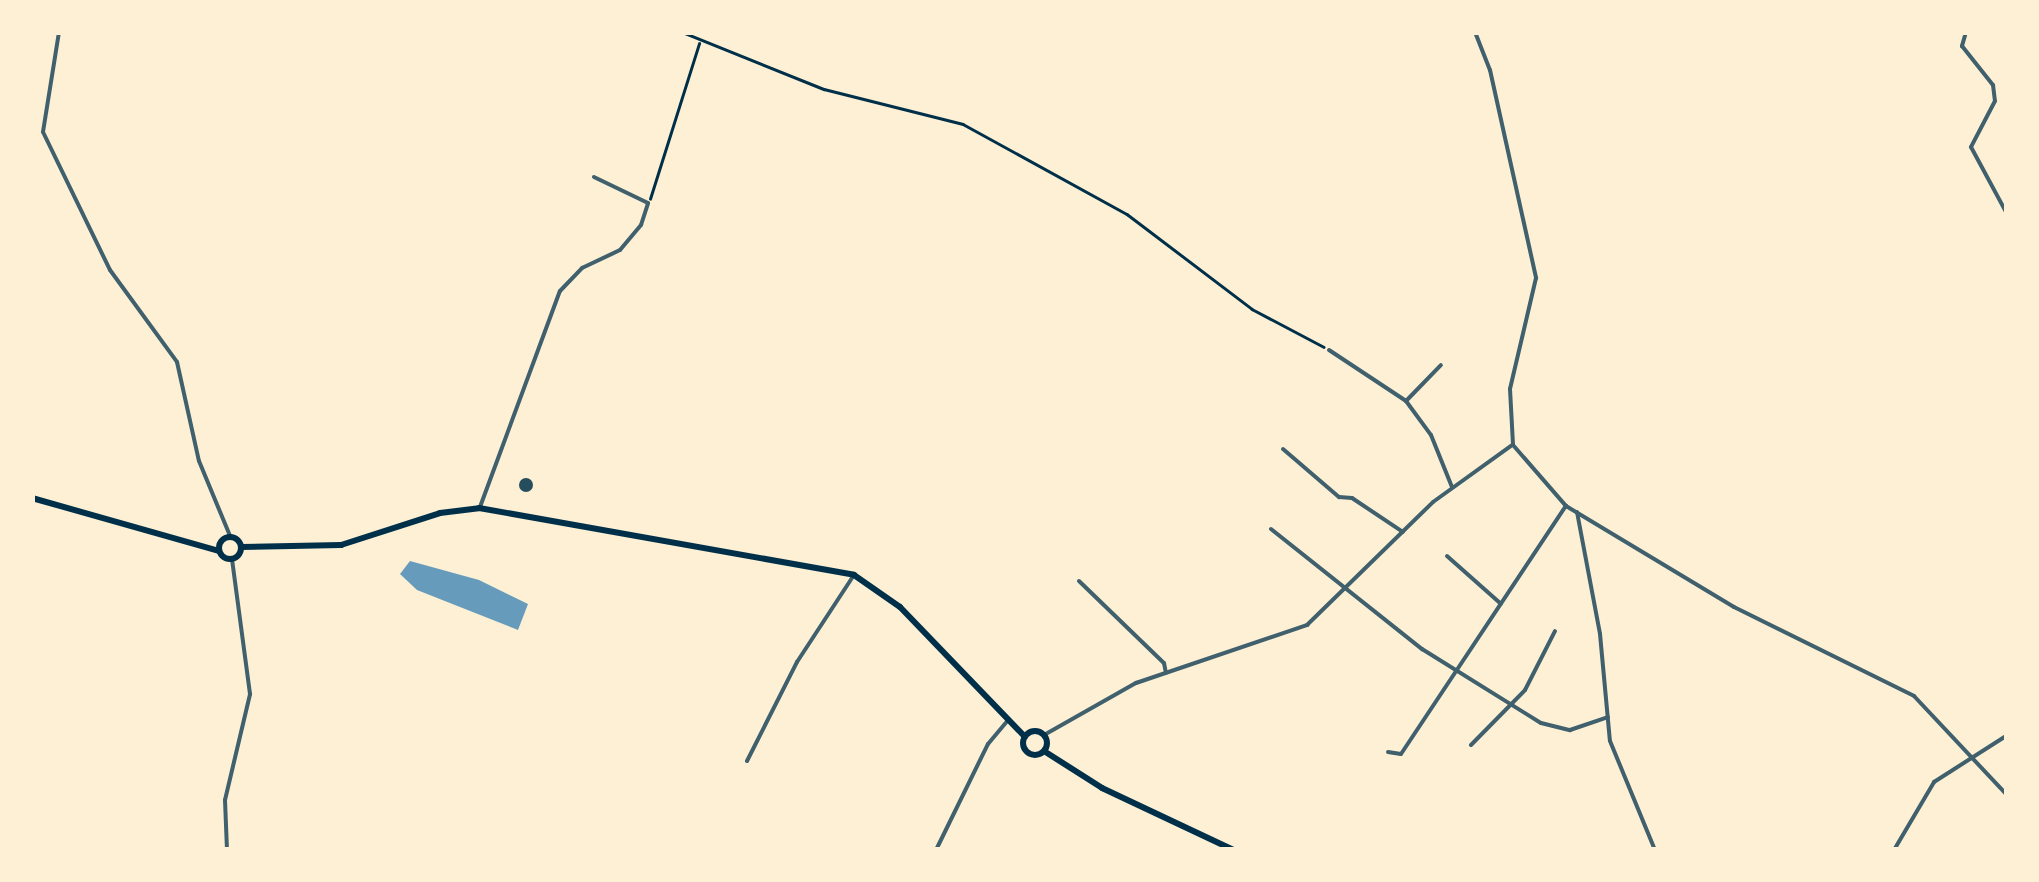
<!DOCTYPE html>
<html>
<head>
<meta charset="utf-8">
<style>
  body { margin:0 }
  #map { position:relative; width:2039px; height:882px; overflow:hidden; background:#fdf0d5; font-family:"Sofia Sans Condensed",sans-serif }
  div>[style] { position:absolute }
  .water>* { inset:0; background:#669bbc }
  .building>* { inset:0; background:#264d5e }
  .round { border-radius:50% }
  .path>* { height:2.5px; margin:-1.25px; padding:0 1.25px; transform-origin:1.25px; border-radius:1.25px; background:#003049 }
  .minor>* { height:4px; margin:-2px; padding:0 2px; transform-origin:2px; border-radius:2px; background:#3f606c }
  .secondary>* { height:6px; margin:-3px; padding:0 3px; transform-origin:3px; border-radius:3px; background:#003049 }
  .secondary>.ring { margin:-3px; padding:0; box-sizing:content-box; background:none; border:6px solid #003049; border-radius:50% }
  span { translate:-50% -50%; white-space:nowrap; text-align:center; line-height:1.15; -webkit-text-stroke:9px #fdf0d5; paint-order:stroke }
  .frame { position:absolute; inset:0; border:35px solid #fdf0d5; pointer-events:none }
</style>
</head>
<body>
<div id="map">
  <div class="water">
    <i style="clip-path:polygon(410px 561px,479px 580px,528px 604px,518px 630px,417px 590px,400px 574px)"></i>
  </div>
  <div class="building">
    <i class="round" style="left:519px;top:478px;width:14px;height:14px"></i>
  </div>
  <div class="path">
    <i style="left:682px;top:32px;width:153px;rotate:21.9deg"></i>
    <i style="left:824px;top:89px;width:143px;rotate:14.1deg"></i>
    <i style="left:963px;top:124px;width:187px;rotate:28.8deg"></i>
    <i style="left:1127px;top:214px;width:157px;rotate:37.2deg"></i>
    <i style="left:1252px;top:309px;width:81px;rotate:27.8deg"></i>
    <i style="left:650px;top:199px;width:163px;rotate:-72.5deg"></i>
  </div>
  <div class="minor">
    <i style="left:59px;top:32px;width:101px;rotate:99.1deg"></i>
    <i style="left:43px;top:132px;width:153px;rotate:64.1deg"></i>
    <i style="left:110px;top:270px;width:114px;rotate:53.9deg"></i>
    <i style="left:177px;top:362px;width:101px;rotate:77.5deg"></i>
    <i style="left:199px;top:461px;width:81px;rotate:67.5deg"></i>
    <i style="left:1475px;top:32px;width:41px;rotate:68.5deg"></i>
    <i style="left:1490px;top:70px;width:213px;rotate:77.5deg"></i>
    <i style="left:1536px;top:278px;width:114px;rotate:103.2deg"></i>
    <i style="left:1510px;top:389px;width:56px;rotate:86.9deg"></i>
    <i style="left:1513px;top:445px;width:81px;rotate:49deg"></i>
    <i style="left:1566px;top:506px;width:196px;rotate:31deg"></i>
    <i style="left:1734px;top:607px;width:201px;rotate:26.3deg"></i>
    <i style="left:1914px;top:696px;width:134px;rotate:46.8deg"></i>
    <i style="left:1966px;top:32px;width:15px;rotate:106deg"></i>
    <i style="left:1962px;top:46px;width:50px;rotate:51.5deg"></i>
    <i style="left:1993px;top:85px;width:16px;rotate:83deg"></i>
    <i style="left:1995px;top:101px;width:52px;rotate:117.6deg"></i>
    <i style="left:1971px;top:147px;width:74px;rotate:61.7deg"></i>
    <i style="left:1329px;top:350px;width:92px;rotate:33.5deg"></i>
    <i style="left:1406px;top:401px;width:42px;rotate:53.7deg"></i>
    <i style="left:1431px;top:435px;width:56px;rotate:68deg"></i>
    <i style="left:1406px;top:401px;width:50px;rotate:-45.8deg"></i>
    <i style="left:1283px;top:449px;width:74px;rotate:40.6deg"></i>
    <i style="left:1339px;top:497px;width:13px;rotate:4deg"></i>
    <i style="left:1352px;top:498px;width:61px;rotate:33.7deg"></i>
    <i style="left:480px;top:507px;width:230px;rotate:-69.7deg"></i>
    <i style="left:560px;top:291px;width:32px;rotate:-46deg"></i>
    <i style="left:582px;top:268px;width:42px;rotate:-25.3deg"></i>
    <i style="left:620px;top:250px;width:33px;rotate:-50deg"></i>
    <i style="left:641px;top:225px;width:23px;rotate:-72deg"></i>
    <i style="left:648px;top:203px;width:60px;rotate:-154.3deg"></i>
    <i style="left:1577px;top:512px;width:124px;rotate:79.3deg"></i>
    <i style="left:1600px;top:634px;width:107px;rotate:84.7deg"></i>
    <i style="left:1610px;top:741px;width:118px;rotate:67.6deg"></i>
    <i style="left:1271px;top:529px;width:193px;rotate:38.5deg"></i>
    <i style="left:1422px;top:649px;width:140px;rotate:31.9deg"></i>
    <i style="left:1541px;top:723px;width:30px;rotate:14deg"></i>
    <i style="left:1570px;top:730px;width:40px;rotate:-18.9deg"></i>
    <i style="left:1447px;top:556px;width:72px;rotate:41.6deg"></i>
    <i style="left:1079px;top:581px;width:118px;rotate:44deg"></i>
    <i style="left:1164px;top:663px;width:10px;rotate:79deg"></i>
    <i style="left:1044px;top:735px;width:106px;rotate:-29.5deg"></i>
    <i style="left:1136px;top:683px;width:181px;rotate:-18.7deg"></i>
    <i style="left:1307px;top:625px;width:176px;rotate:-44.3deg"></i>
    <i style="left:1433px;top:502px;width:97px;rotate:-35.8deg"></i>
    <i style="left:1471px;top:745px;width:77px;rotate:-45.5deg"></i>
    <i style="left:1525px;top:690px;width:66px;rotate:-63deg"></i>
    <i style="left:1388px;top:752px;width:13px;rotate:9deg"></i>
    <i style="left:1401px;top:754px;width:298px;rotate:-56.4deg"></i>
    <i style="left:747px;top:761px;width:111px;rotate:-63.2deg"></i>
    <i style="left:797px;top:662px;width:104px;rotate:-56.8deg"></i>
    <i style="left:227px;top:850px;width:50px;rotate:-92.3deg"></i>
    <i style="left:225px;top:800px;width:109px;rotate:-76.7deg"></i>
    <i style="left:250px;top:694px;width:136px;rotate:-97.6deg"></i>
    <i style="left:936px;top:850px;width:118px;rotate:-63.9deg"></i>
    <i style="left:988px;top:744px;width:30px;rotate:-50deg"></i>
    <i style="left:1894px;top:850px;width:79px;rotate:-59.5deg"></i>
    <i style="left:1934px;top:782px;width:85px;rotate:-32.6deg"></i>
  </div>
  <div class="secondary">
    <i style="left:32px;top:498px;width:194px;rotate:15.8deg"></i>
    <i class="ring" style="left:219px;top:537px;width:16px;height:16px"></i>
    <i style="left:241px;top:547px;width:100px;rotate:-1.1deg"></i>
    <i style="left:341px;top:545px;width:104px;rotate:-17.9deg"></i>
    <i style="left:440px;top:513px;width:39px;rotate:-7deg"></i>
    <i style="left:479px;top:508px;width:381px;rotate:10.1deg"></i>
    <i style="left:854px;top:575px;width:56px;rotate:34.8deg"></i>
    <i style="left:900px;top:607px;width:180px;rotate:46.1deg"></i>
    <i class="ring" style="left:1023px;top:731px;width:18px;height:18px"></i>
    <i style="left:1044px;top:751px;width:69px;rotate:32.5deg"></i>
    <i style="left:1102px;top:788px;width:146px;rotate:25.2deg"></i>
  </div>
  <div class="frame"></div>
</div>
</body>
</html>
